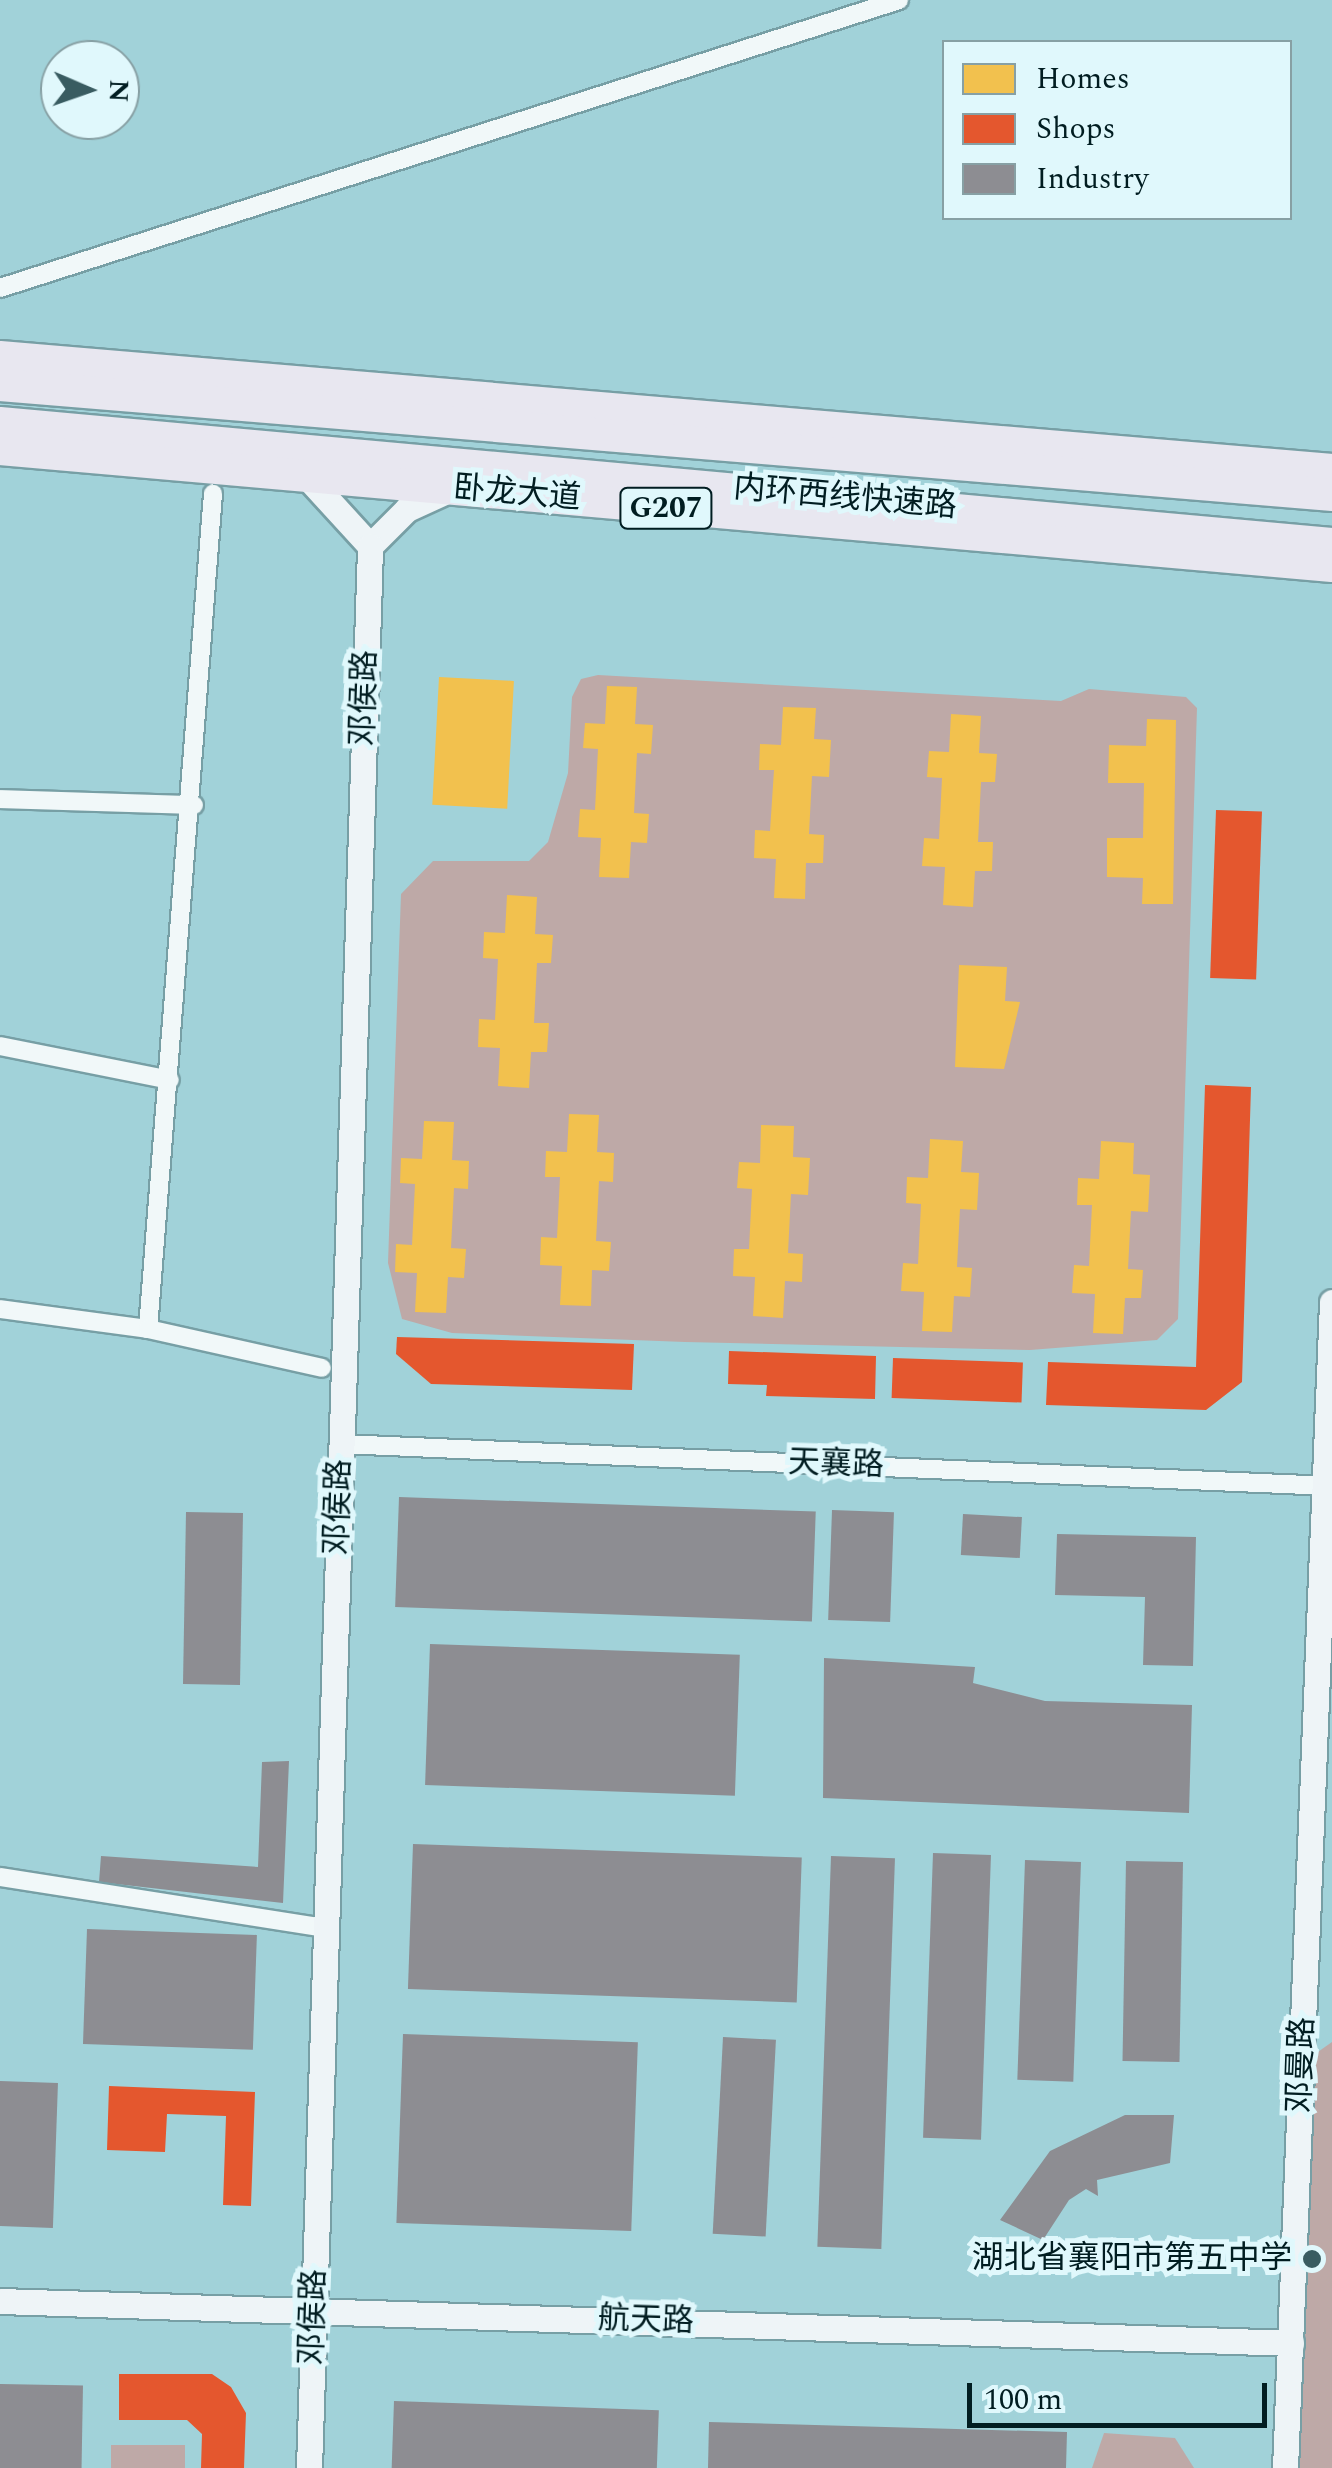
<!DOCTYPE html>
<html>
<head>
<meta charset="utf-8">
<style>
  body { margin:0 }
  #map { position:relative; width:1332px; height:2468px; overflow:hidden; background:#a1d2d9; font-family:Spectral,"Noto Sans SC",serif }
  div>[style] { position:absolute }
  .green>* { inset:0; background:#bea9a7; transform-origin:0 0 }
  .homes>* { inset:0; background:#f2c14e; transform-origin:0 0 }
  .shops>* { inset:0; background:#e4572e; transform-origin:0 0 }
  .industry>* { inset:0; background:#8d8d92; transform-origin:0 0 }
  .roads { filter:drop-shadow(2px 0 #779fa5) drop-shadow(-2px 0 #779fa5) drop-shadow(0 2px #779fa5) drop-shadow(0 -2px #779fa5) }
  .street>* { height:18px; margin:-9px; padding:0 9px; transform-origin:9px; border-radius:9px; background:#f1f8f9 }
  .secondary>* { height:25px; margin:-12.5px; padding:0 12.5px; transform-origin:12.5px; border-radius:12.5px; background:#eef4f7 }
  .highway>* { height:32px; margin:-16px; padding:0 16px; transform-origin:16px; border-radius:16px; background:#e8e7f0 }
  .dots>* { width:28px; height:28px; translate:-50% -50%; box-sizing:border-box; border:5px solid #e0f8fc; border-radius:50% }
  span { translate:-50% -50%; white-space:nowrap; text-align:center; line-height:1.15; -webkit-text-stroke:10px #e0f8fc; paint-order:stroke }
  .shield-label span { padding:2px 8px; background:#e0f8fc; border:2px solid; border-radius:8px; -webkit-text-stroke-width:0 }
  .shield-label { font-size:30px; color:#011d21; font-weight:700 }
  .street-label { font-size:32px; color:#011d21 }
  .poi-label { font-size:32px; color:#011d21 }
  .right { translate:-100% -50%; text-align:right }
  .legend { position:absolute; left:942px; top:40px; width:350px; height:180px; box-sizing:border-box; background:#e0f8fc; border:2px solid #87a0a4; margin:0; padding:12px 18px; list-style:none; font-size:30px; color:#011d21 }
  .legend li { display:flex; align-items:center; gap:20px; height:50px }
  .legend b { width:50px; border:2px solid #87a0a4 }
  .north { position:absolute; left:40px; top:40px; width:100px; height:100px; box-sizing:border-box; background:#e0f8fc; border:2px solid #87a0a4; border-radius:50%; rotate:92deg; font-size:28px; font-weight:700; line-height:40px; text-align:center; color:#011d21 }
  .north::after { content:''; display:block; margin:auto; width:35px; height:45px; background:#395c61; clip-path:polygon(50% 0,100% 100%,50% 72%,0 100%) }
  .scale { position:absolute; left:967px; top:2383px; width:300px; height:45px; box-sizing:border-box; border:5px solid #011d21; border-top:0; padding-left:12px; font-size:30px; line-height:35px; white-space:nowrap; color:#011d21; -webkit-text-stroke:8px #e0f8fc; paint-order:stroke }
</style>
</head>
<body>
<div id="map">
  <div class="green">
    <i style="clip-path:polygon(598px 675px,1061px 701px,1089px 689px,1186px 697px,1197px 708px,1178px 1319px,1157px 1340px,1030px 1350px,685px 1342px,452px 1333px,402px 1319px,388px 1263px,401px 894px,433px 861px,529px 861px,548px 842px,568px 773px,572px 697px,581px 679px)"></i>
    <i style="clip-path:polygon(1332px 2042px,1332px 2468px,1299px 2468px,1315px 2054px)"></i>
    <i style="clip-path:polygon(1104px 2433px,1175px 2438px,1194px 2468px,1092px 2468px)"></i>
    <i style="left:111px;top:2445px;width:74px;height:23px"></i>
  </div>
  <div class="homes">
    <i style="left:439px;top:677px;width:75px;height:128px;rotate:3deg"></i>
    <i style="clip-path:polygon(607px 686px,637px 687px,635px 724px,653px 725px,651px 754px,637px 753px,634px 813px,649px 814px,647px 843px,631px 842px,629px 878px,599px 877px,601px 838px,578px 837px,580px 809px,595px 810px,598px 749px,583px 748px,585px 723px,605px 724px)"></i>
    <i style="clip-path:polygon(783px 707px,816px 708px,814px 739px,831px 740px,829px 777px,812px 776px,809px 834px,824px 835px,823px 863px,806px 863px,805px 899px,774px 898px,776px 859px,754px 858px,755px 830px,770px 831px,774px 770px,759px 770px,760px 744px,781px 745px)"></i>
    <i style="clip-path:polygon(951px 714px,981px 716px,979px 753px,997px 754px,995px 782px,981px 782px,978px 842px,993px 842px,992px 871px,975px 871px,973px 907px,943px 905px,945px 867px,922px 866px,924px 838px,939px 839px,942px 778px,927px 777px,929px 751px,949px 752px)"></i>
    <i style="clip-path:polygon(1147px 719px,1176px 720px,1173px 904px,1142px 904px,1143px 878px,1107px 877px,1107px 838px,1143px 838px,1144px 783px,1108px 783px,1109px 745px,1146px 746px)"></i>
    <i style="clip-path:polygon(507px 895px,537px 897px,535px 934px,553px 935px,551px 963px,537px 963px,534px 1023px,549px 1023px,547px 1052px,531px 1052px,529px 1088px,498px 1086px,500px 1048px,478px 1047px,479px 1019px,495px 1020px,498px 959px,483px 958px,484px 932px,505px 933px)"></i>
    <i style="clip-path:polygon(959px 965px,1007px 967px,1005px 1001px,1020px 1002px,1004px 1069px,955px 1067px)"></i>
    <i style="clip-path:polygon(569px 1114px,599px 1115px,597px 1152px,614px 1153px,613px 1182px,599px 1181px,596px 1241px,611px 1242px,609px 1271px,592px 1270px,591px 1306px,560px 1305px,562px 1266px,540px 1265px,541px 1237px,557px 1238px,560px 1177px,545px 1177px,546px 1151px,567px 1152px)"></i>
    <i style="clip-path:polygon(424px 1121px,454px 1122px,452px 1160px,469px 1161px,468px 1189px,454px 1188px,451px 1248px,466px 1249px,464px 1278px,448px 1277px,446px 1313px,415px 1312px,417px 1273px,395px 1272px,396px 1244px,412px 1245px,415px 1184px,400px 1183px,401px 1158px,422px 1159px)"></i>
    <i style="clip-path:polygon(761px 1125px,794px 1126px,793px 1157px,810px 1158px,808px 1195px,791px 1194px,788px 1253px,803px 1254px,802px 1282px,785px 1281px,783px 1318px,753px 1316px,755px 1277px,733px 1276px,734px 1249px,749px 1249px,752px 1189px,737px 1188px,739px 1162px,760px 1163px)"></i>
    <i style="clip-path:polygon(930px 1139px,963px 1141px,961px 1172px,979px 1173px,977px 1210px,960px 1209px,957px 1267px,972px 1268px,970px 1297px,954px 1296px,952px 1332px,922px 1331px,924px 1292px,901px 1291px,903px 1263px,918px 1264px,921px 1204px,906px 1203px,907px 1177px,928px 1178px)"></i>
    <i style="clip-path:polygon(1101px 1141px,1134px 1143px,1133px 1174px,1150px 1175px,1148px 1212px,1131px 1211px,1128px 1269px,1143px 1270px,1141px 1298px,1125px 1298px,1123px 1334px,1093px 1333px,1095px 1294px,1072px 1293px,1074px 1265px,1089px 1266px,1092px 1205px,1077px 1205px,1078px 1178px,1099px 1179px)"></i>
  </div>
  <div class="shops">
    <i style="left:1216px;top:810px;width:46px;height:168px;rotate:2deg"></i>
    <i style="clip-path:polygon(1205px 1085px,1251px 1087px,1242px 1382px,1206px 1410px,1046px 1405px,1048px 1362px,1196px 1367px)"></i>
    <i style="clip-path:polygon(397px 1337px,634px 1344px,632px 1390px,431px 1384px,396px 1354px)"></i>
    <i style="clip-path:polygon(729px 1351px,876px 1356px,875px 1399px,766px 1396px,767px 1385px,728px 1384px)"></i>
    <i style="left:893px;top:1358px;width:130px;height:40px;rotate:2deg"></i>
    <i style="clip-path:polygon(109px 2086px,255px 2092px,251px 2206px,223px 2205px,226px 2116px,167px 2114px,165px 2152px,107px 2150px)"></i>
    <i style="clip-path:polygon(119px 2374px,212px 2374px,231px 2387px,246px 2413px,244px 2468px,201px 2468px,202px 2434px,187px 2420px,119px 2420px)"></i>
  </div>
  <div class="industry">
    <i style="left:399px;top:1497px;width:417px;height:110px;rotate:2deg"></i>
    <i style="left:832px;top:1510px;width:62px;height:110px;rotate:2deg"></i>
    <i style="left:186px;top:1512px;width:57px;height:172px;rotate:1deg"></i>
    <i style="left:963px;top:1514px;width:59px;height:41px;rotate:3deg"></i>
    <i style="clip-path:polygon(1057px 1534px,1196px 1537px,1193px 1666px,1143px 1665px,1145px 1597px,1055px 1595px)"></i>
    <i style="left:430px;top:1644px;width:310px;height:141px;rotate:2deg"></i>
    <i style="clip-path:polygon(824px 1658px,975px 1667px,973px 1683px,1045px 1701px,1192px 1705px,1189px 1813px,823px 1798px)"></i>
    <i style="clip-path:polygon(289px 1761px,283px 1903px,99px 1882px,101px 1856px,258px 1867px,262px 1762px)"></i>
    <i style="left:413px;top:1844px;width:389px;height:145px;rotate:2deg"></i>
    <i style="left:933px;top:1853px;width:58px;height:285px;rotate:2deg"></i>
    <i style="left:831px;top:1856px;width:64px;height:391px;rotate:2deg"></i>
    <i style="left:1025px;top:1860px;width:56px;height:220px;rotate:2deg"></i>
    <i style="left:1126px;top:1861px;width:57px;height:200px;rotate:1deg"></i>
    <i style="left:87px;top:1929px;width:170px;height:115px;rotate:2deg"></i>
    <i style="left:403px;top:2034px;width:235px;height:189px;rotate:2deg"></i>
    <i style="left:723px;top:2037px;width:53px;height:197px;rotate:3deg"></i>
    <i style="left:0;top:2081px;width:58px;height:145px;rotate:2deg"></i>
    <i style="clip-path:polygon(1125px 2115px,1174px 2115px,1170px 2163px,1097px 2180px,1098px 2196px,1086px 2189px,1069px 2200px,1043px 2240px,1000px 2220px,1050px 2151px)"></i>
    <i style="left:0;top:2384px;width:83px;height:84px;rotate:1deg"></i>
    <i style="left:394px;top:2401px;width:265px;height:67px;rotate:2deg"></i>
    <i style="clip-path:polygon(709px 2422px,1067px 2432px,1066px 2468px,708px 2468px)"></i>
  </div>
  <div class="roads">
    <div class="street">
      <i style="left:0;top:288px;width:944px;rotate:-17.76deg"></i>
      <i style="left:0;top:799px;width:194px;rotate:1.8deg"></i>
      <i style="left:0;top:1046px;width:173px;rotate:11.3deg"></i>
      <i style="left:0;top:1309px;width:149px;rotate:7.7deg"></i>
      <i style="left:148px;top:1329px;width:838px;rotate:-85.55deg"></i>
      <i style="left:148px;top:1329px;width:178px;rotate:12.6deg"></i>
      <i style="left:341px;top:1444px;width:992px;rotate:2.43deg"></i>
      <i style="left:0;top:1877px;width:329px;rotate:8.9deg"></i>
    </div>
    <div class="secondary">
      <i style="left:308px;top:478px;width:92px;rotate:47.6deg"></i>
      <i style="left:370px;top:546px;width:52px;rotate:-45deg"></i>
      <i style="left:407px;top:509px;width:48px;rotate:-24.4deg"></i>
      <i style="left:0;top:2301px;width:1292px;rotate:1.86deg"></i>
      <i style="left:309px;top:2468px;width:1923px;rotate:-88.18deg"></i>
      <i style="left:1285px;top:2468px;width:1167px;rotate:-87.69deg"></i>
    </div>
    <div class="highway">
      <i style="left:0;top:357px;width:1337px;rotate:4.85deg"></i>
      <i style="left:0;top:385px;width:1337px;rotate:4.72deg"></i>
      <i style="left:0;top:423px;width:1337px;rotate:5.19deg"></i>
      <i style="left:0;top:449px;width:1337px;rotate:5.02deg"></i>
    </div>
  </div>
  <div class="dots">
    <i style="left:1312px;top:2259px;background:#395c61"></i>
  </div>
  <div class="shield-label">
    <span style="left:666px;top:508px">G207</span>
  </div>
  <div class="street-label">
    <span style="left:517px;top:494px;rotate:5deg">卧龙大道</span>
    <span style="left:845px;top:498px;rotate:5deg">内环西线快速路</span>
    <span style="left:365px;top:698px;rotate:-88deg">邓侯路</span>
    <span style="left:836px;top:1465px;rotate:2deg">天襄路</span>
    <span style="left:339px;top:1507px;rotate:-88deg">邓侯路</span>
    <span style="left:1302px;top:2065px;rotate:-88deg">邓曼路</span>
    <span style="left:314px;top:2317px;rotate:-88deg">邓侯路</span>
    <span style="left:646px;top:2321px;rotate:2deg">航天路</span>
  </div>
  <div class="poi-label">
    <span class="right" style="left:1292px;top:2259px">湖北省襄阳市第五中学</span>
  </div>
  <ul class="legend">
  <li><b style="height:28px;background:#f2c14e"></b>Homes</li>
  <li><b style="height:28px;background:#e4572e"></b>Shops</li>
  <li><b style="height:28px;background:#8d8d92"></b>Industry</li>
  </ul>
  <div class="north">N</div>
  <div class="scale">100 m</div>
</div>
</body>
</html>
